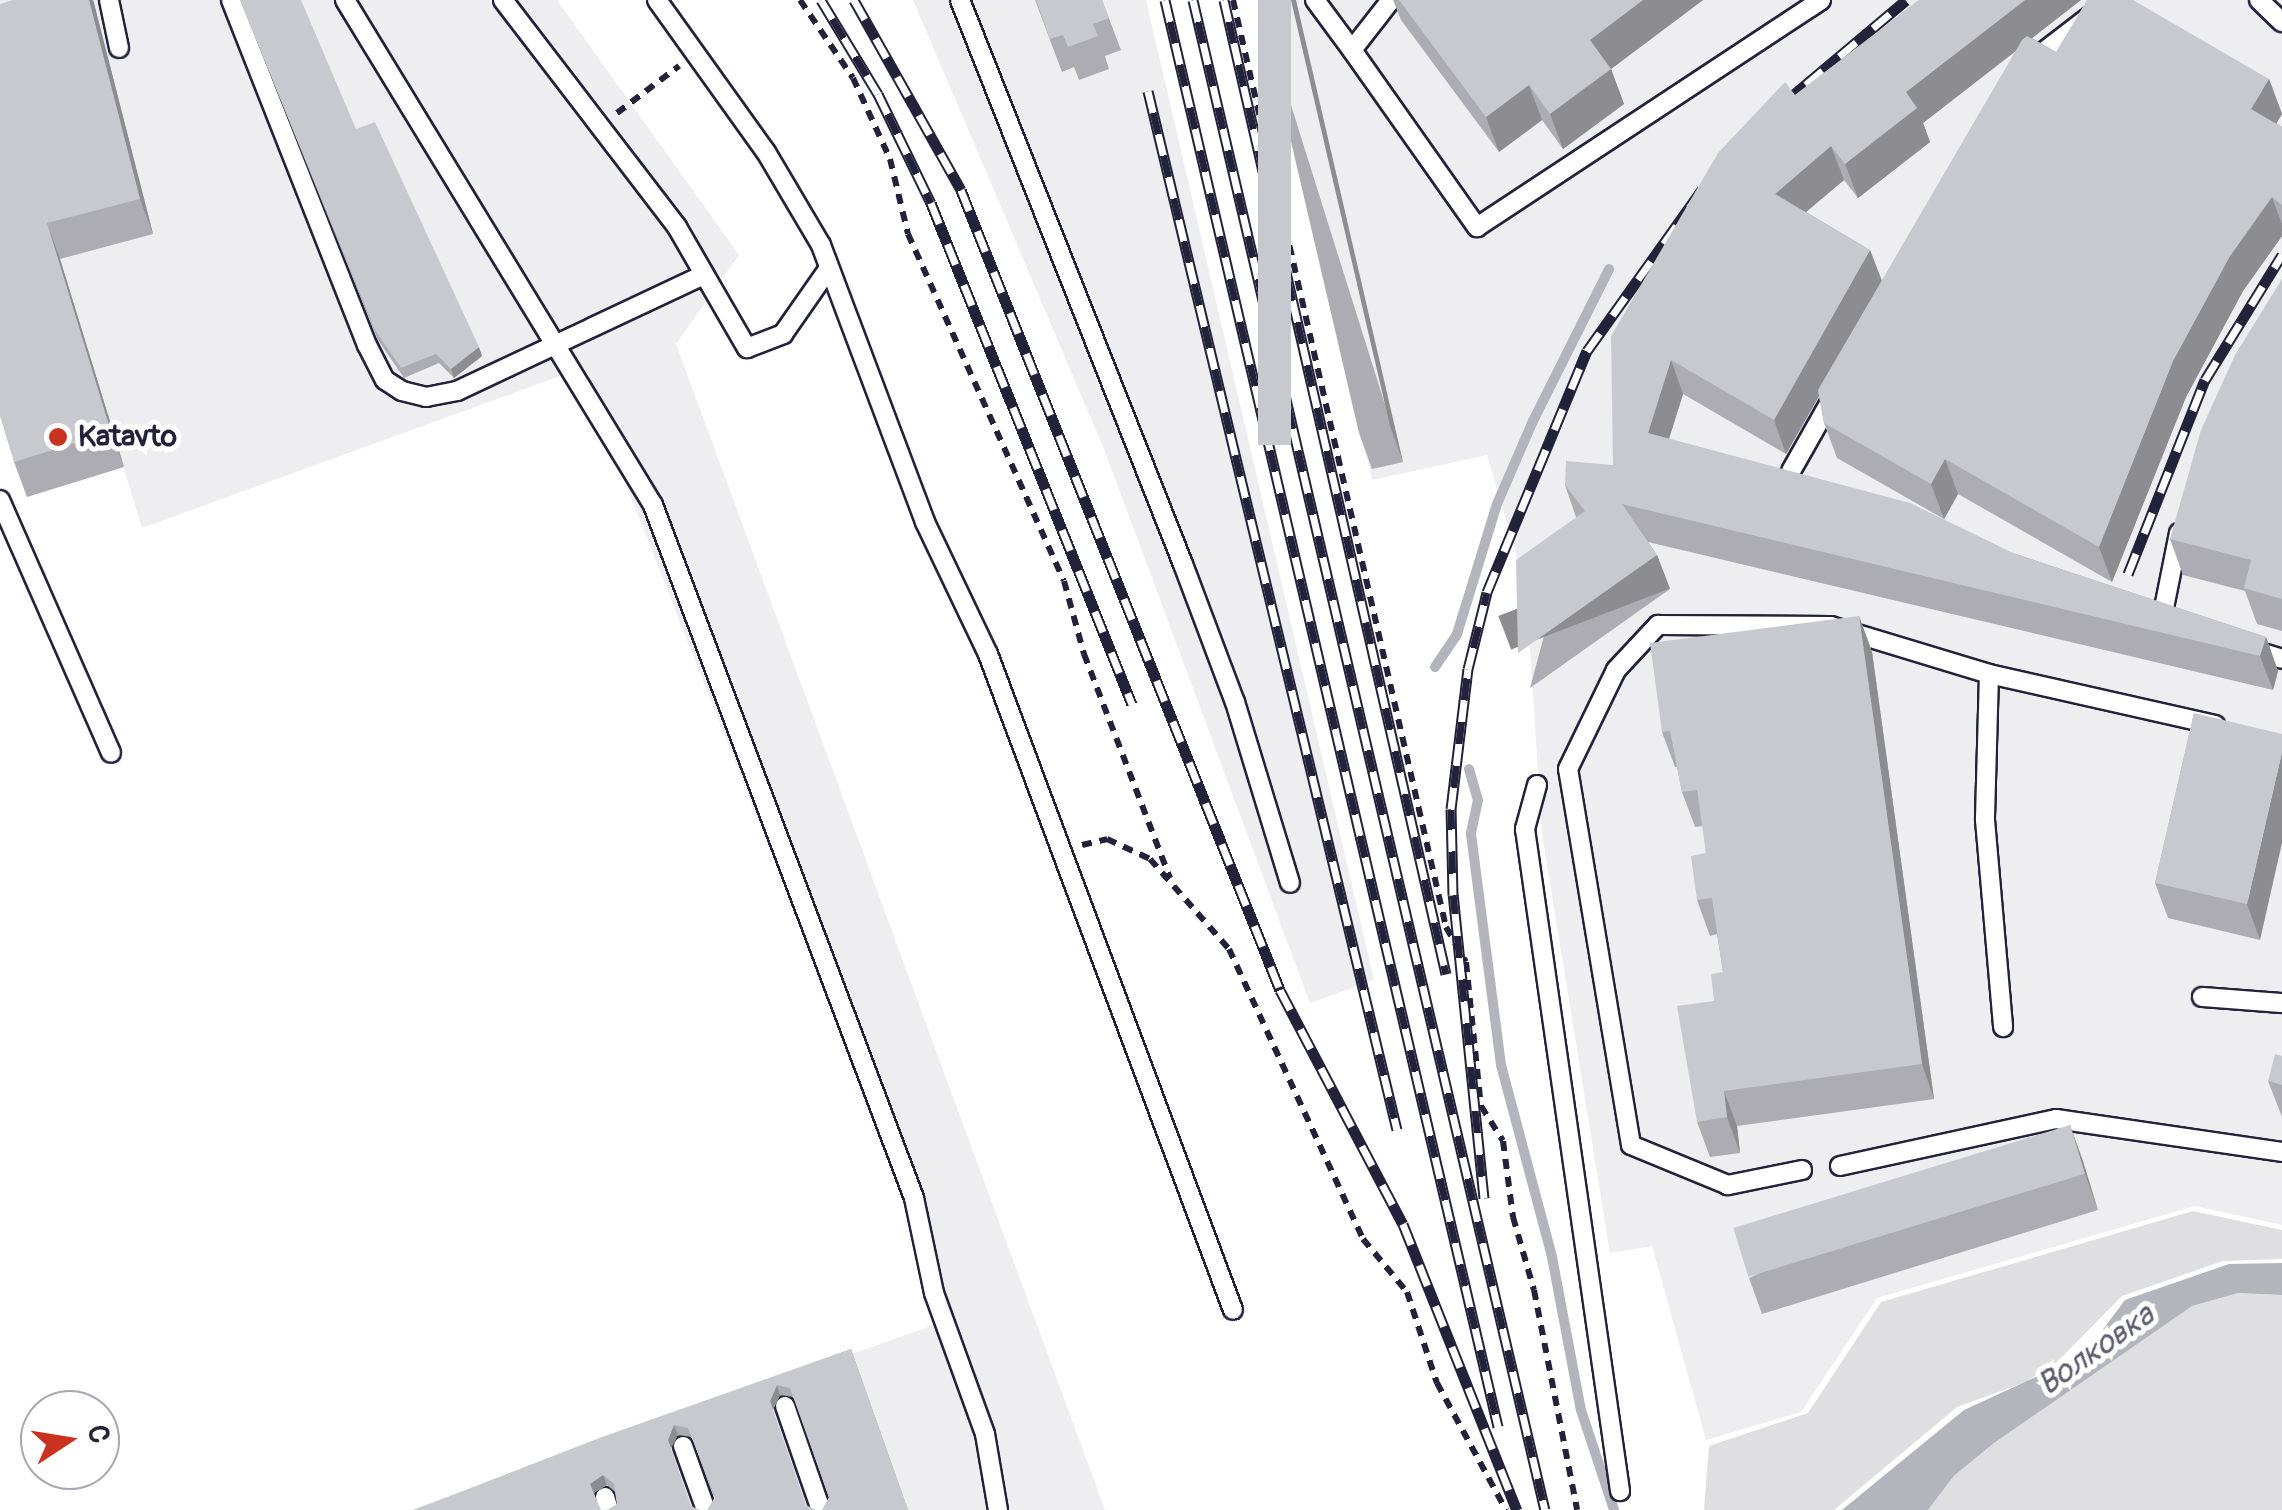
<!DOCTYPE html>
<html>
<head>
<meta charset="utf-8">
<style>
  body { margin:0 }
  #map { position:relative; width:2282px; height:1510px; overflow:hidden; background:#fff; font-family:Pangolin,sans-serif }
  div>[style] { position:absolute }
  .built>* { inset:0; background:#eeeef1 }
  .green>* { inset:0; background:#dfdfe2 }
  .water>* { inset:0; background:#b4b4bc }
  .stream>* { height:10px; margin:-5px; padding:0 5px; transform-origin:5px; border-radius:5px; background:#b4b4bc }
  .path>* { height:6px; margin-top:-3px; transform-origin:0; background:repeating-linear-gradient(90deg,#22223b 0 10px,transparent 0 18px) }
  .roads { filter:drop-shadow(2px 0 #22223b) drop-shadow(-2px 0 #22223b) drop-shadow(0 2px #22223b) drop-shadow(0 -2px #22223b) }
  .lane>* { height:18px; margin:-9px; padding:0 9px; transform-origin:9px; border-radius:9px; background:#fff }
  .rail>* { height:11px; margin-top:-5.5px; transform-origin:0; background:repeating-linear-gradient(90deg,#fff 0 22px,#22223b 0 44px); box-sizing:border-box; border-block:2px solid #22223b }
  .wall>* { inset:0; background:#acacb2 }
  .shaded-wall>* { inset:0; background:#8c8c91; transform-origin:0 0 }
  .building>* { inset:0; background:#c8c8cf; transform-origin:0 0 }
  .dots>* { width:28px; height:28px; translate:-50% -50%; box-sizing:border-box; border:5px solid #fff; border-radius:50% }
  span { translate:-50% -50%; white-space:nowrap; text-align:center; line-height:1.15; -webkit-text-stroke:10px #fff; paint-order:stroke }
  .poi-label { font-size:30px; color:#22223b; font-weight:700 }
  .left { translate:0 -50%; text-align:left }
  .water-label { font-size:32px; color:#5c5c6f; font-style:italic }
  .north { position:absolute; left:20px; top:1390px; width:100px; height:100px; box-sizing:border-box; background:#fff; border:2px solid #a7a7b1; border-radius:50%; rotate:78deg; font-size:28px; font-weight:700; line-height:40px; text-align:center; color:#22223b }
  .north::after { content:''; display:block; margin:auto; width:35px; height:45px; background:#c8321e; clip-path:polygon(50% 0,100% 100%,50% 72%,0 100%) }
</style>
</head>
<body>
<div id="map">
  <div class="built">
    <i style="clip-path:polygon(0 0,557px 0,739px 255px,676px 344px,1105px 1510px,410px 1510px,954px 1318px,623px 477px,560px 376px,142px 528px,0 65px)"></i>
    <i style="clip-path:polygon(913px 0,1146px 0,1374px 980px,1310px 1003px,1104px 449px)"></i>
    <i style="clip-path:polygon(1259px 0,2282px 0,2282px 1225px,2195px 1206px,1877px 1298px,1801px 1412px,1706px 1440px,1652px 1246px,1610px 1253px,1542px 834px,1526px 587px,1487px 455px,1372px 480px)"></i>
  </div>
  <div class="green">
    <i style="clip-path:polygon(2193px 1211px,2282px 1230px,2282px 1259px,2223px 1261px,2122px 1296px,2057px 1362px,2026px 1382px,1957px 1407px,1834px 1510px,1704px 1510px,1709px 1446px,1808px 1413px,1881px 1302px)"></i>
    <i style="clip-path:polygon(2237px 1293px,2282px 1295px,2282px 1510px,1928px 1510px,1954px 1476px,1994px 1443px,2162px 1324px,2192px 1306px)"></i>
  </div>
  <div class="water">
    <i style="clip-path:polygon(2282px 1263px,2282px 1295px,2238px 1293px,2192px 1306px,1994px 1443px,1954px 1476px,1928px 1510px,1842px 1510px,1964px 1410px,2064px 1364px,2098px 1336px,2125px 1300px,2229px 1264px)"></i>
  </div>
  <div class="stream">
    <i style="left:1435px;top:667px;width:40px;rotate:-56deg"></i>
    <i style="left:1457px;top:634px;width:136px;rotate:-72.9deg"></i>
    <i style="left:1497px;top:504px;width:90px;rotate:-66.6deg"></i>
    <i style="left:1533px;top:421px;width:170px;rotate:-63.4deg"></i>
    <i style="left:1469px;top:769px;width:32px;rotate:74deg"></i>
    <i style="left:1478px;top:800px;width:35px;rotate:102deg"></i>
    <i style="left:1471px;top:834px;width:233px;rotate:82.6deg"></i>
    <i style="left:1501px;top:1065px;width:199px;rotate:75.1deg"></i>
    <i style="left:1552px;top:1257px;width:156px;rotate:79.3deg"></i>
    <i style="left:1581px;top:1410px;width:105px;rotate:71.7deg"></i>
  </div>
  <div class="path">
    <i style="left:800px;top:0;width:94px;rotate:55.8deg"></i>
    <i style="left:853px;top:78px;width:89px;rotate:65.4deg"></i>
    <i style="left:890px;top:159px;width:77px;rotate:76.5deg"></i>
    <i style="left:908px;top:234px;width:380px;rotate:65.8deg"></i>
    <i style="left:1064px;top:581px;width:76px;rotate:74.7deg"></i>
    <i style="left:1084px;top:654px;width:240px;rotate:69deg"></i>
    <i style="left:1233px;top:0;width:951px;rotate:77.06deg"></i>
    <i style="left:1446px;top:927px;width:40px;rotate:60.3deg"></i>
    <i style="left:1466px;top:962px;width:145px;rotate:84.1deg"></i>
    <i style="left:1481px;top:1106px;width:41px;rotate:57.8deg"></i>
    <i style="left:1503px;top:1141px;width:77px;rotate:82.5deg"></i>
    <i style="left:1513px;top:1217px;width:76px;rotate:74deg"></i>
    <i style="left:1534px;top:1290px;width:224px;rotate:78.9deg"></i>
    <i style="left:617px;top:113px;width:78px;rotate:-37.2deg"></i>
    <i style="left:1082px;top:845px;width:26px;rotate:-13deg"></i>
    <i style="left:1107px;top:839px;width:47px;rotate:24.9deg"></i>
    <i style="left:1150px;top:859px;width:120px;rotate:48.7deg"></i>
    <i style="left:1229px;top:949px;width:319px;rotate:65.2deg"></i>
    <i style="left:1363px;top:1239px;width:69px;rotate:50.3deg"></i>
    <i style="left:1407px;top:1292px;width:96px;rotate:71.8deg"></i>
    <i style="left:1437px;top:1383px;width:145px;rotate:61.5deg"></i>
  </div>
  <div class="roads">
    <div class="lane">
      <i style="left:109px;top:0;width:49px;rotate:78.2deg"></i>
      <i style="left:231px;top:0;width:371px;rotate:68.5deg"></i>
      <i style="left:367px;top:345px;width:39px;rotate:63deg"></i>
      <i style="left:385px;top:380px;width:20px;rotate:33deg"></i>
      <i style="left:402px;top:391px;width:25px;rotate:14deg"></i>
      <i style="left:426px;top:397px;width:32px;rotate:-11deg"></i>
      <i style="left:457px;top:391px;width:273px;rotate:-25.2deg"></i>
      <i style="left:345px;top:0;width:592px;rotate:58.62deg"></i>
      <i style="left:653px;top:505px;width:741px;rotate:69.36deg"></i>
      <i style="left:914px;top:1198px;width:97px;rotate:78.1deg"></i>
      <i style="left:934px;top:1293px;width:150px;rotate:70.1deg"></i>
      <i style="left:985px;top:1434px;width:77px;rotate:80.3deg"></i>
      <i style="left:503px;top:0;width:286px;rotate:52.5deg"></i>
      <i style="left:677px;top:227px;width:140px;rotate:60deg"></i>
      <i style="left:747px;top:348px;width:39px;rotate:-21deg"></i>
      <i style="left:783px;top:334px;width:80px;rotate:-55.1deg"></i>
      <i style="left:657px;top:0;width:187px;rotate:54.4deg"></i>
      <i style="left:766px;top:152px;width:108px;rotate:59.4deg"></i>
      <i style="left:821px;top:245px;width:296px;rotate:69.4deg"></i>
      <i style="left:925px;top:522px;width:146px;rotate:64.5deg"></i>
      <i style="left:988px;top:654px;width:700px;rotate:69.52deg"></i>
      <i style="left:960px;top:0;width:606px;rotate:68.43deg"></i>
      <i style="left:1183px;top:564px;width:147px;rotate:69.4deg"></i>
      <i style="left:1235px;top:702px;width:189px;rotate:73.1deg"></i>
      <i style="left:1315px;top:0;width:62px;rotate:53.5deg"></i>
      <i style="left:1391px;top:0;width:63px;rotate:128deg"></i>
      <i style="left:1352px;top:50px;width:217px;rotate:54.8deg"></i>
      <i style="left:1477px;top:227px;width:412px;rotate:-33.4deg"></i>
      <i style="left:2259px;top:0;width:32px;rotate:44deg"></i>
      <i style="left:2033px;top:60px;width:98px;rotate:-37.6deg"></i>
      <i style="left:1791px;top:471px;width:87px;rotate:-60.5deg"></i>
      <i style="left:0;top:500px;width:276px;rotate:66.3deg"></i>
      <i style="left:2161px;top:623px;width:92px;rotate:-78.7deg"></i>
      <i style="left:2253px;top:650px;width:30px;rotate:17deg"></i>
      <i style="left:1989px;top:674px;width:146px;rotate:91.6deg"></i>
      <i style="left:1985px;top:820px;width:208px;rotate:85deg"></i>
      <i style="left:1537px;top:785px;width:46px;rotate:105.3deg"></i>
      <i style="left:1525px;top:829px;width:669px;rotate:81.83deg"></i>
      <i style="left:2202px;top:997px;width:80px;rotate:4.3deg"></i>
      <i style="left:1840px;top:1166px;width:221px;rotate:-12.3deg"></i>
      <i style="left:2056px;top:1119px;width:228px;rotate:8.3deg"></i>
      <i style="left:1802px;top:1170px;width:76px;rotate:168.5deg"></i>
      <i style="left:1728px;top:1185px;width:105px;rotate:-157.6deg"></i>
      <i style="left:1631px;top:1145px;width:381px;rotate:-99.5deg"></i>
      <i style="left:1568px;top:769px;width:110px;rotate:-64.1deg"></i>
      <i style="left:1616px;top:670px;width:62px;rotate:-47deg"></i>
      <i style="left:1658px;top:625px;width:173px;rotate:0.3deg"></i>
      <i style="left:1831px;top:626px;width:165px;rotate:16.9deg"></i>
      <i style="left:1989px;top:674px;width:232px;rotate:12.7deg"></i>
      <i style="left:785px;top:1406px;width:110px;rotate:70.9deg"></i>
      <i style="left:683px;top:1446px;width:68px;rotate:70.2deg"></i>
      <i style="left:605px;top:1497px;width:14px;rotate:73deg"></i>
    </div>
  </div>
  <div class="rail">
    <i style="left:821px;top:0;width:110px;rotate:58.8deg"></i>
    <i style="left:878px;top:94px;width:121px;rotate:64.1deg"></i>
    <i style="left:931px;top:203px;width:540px;rotate:68.14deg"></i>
    <i style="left:854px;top:0;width:218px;rotate:60.6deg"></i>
    <i style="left:961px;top:190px;width:861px;rotate:68.26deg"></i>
    <i style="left:1280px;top:990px;width:264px;rotate:62.3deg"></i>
    <i style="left:1403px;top:1224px;width:308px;rotate:68.3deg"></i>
    <i style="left:1165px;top:0;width:1465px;rotate:76.86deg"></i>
    <i style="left:1193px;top:0;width:1550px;rotate:76.88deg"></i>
    <i style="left:1224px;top:0;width:999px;rotate:77.16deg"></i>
    <i style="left:1148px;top:91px;width:1068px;rotate:76.52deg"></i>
    <i style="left:1772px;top:113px;width:175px;rotate:-40.1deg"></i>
    <i style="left:2128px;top:574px;width:209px;rotate:-68.4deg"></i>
    <i style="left:2205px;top:380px;width:147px;rotate:-58.4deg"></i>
    <i style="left:1484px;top:1198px;width:305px;rotate:-95.8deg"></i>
    <i style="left:1453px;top:895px;width:86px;rotate:-91.3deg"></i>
    <i style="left:1451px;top:809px;width:141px;rotate:-83.1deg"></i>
    <i style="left:1468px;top:669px;width:79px;rotate:-76.1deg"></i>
    <i style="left:1487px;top:592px;width:261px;rotate:-67.5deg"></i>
    <i style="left:1587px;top:351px;width:198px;rotate:-54.5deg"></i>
  </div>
  <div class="wall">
    <i style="clip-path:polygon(13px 0,93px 0,153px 234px,60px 259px,124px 467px,27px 497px,14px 462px)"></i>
    <i style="clip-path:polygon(240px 0,356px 129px,482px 356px,454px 378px,439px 363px,404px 378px,378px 340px)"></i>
    <i style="clip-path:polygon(1035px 0,1102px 0,1121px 50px,1105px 56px,1109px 69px,1079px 80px,1074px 67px,1062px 72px)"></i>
    <i style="clip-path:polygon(1258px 0,1403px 462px,1372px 469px,1359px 433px)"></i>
    <i style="clip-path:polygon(1393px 0,1703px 0,1611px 69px,1624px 104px,1563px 149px,1542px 120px,1499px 152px,1401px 20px)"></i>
    <i style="clip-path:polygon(evenodd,1919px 0,2081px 0,2032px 38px,2056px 52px,2269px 79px,2282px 114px,2276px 123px,2282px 127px,2282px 236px,2243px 291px,2186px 397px,2112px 582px,1958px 494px,1944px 519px,1837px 458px,1824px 423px,1819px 396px,1786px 454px,1683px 394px,1669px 439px,2266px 637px,2278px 671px,2273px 690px,1648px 542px,1657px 555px,1670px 589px,1530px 688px,1576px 517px,1565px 485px,1613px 465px,1795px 95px,1919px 0,2016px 51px,1882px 281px,1870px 250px,1806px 212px,1844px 180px,1858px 198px,1930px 142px,1923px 123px,2016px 51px)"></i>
    <i style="clip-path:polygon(2282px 279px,2282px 631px,2257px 624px,2245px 591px,2183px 575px,2170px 539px)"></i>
    <i style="clip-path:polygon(1859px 616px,1872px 652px,1934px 1099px,1737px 1126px,1740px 1153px,1710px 1157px,1697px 1122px,1714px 1001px,1723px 972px,1717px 934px,1710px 936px,1697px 900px,1706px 853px,1703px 826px,1695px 827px,1682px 792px,1677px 767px,1675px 767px,1662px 732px)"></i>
    <i style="clip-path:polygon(2194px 713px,2260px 940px,2168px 918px,2155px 883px)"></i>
    <i style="clip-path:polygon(2282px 1056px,2282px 1117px,2268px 1081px)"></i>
    <i style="clip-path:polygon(2070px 1125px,2098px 1210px,1762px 1314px,1749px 1278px)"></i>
    <i style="clip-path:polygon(851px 1349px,908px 1510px,829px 1497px,794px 1397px,780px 1395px,773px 1410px,714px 1497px,692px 1437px,678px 1435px,617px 1504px,615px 1492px,607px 1485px,594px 1493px,414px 1510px)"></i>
  </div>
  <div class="shaded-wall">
    <i style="clip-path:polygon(89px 0,93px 0,94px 3px,153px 234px,140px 199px)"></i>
    <i style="clip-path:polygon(1291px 0,1296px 0,1403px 462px,1390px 426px)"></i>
    <i style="clip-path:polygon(1643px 0,1703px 0,1611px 69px,1624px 104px,1563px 149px,1550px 114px,1590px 40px)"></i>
    <i style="clip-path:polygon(2025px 0,2081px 0,1923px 123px,1930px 142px,1858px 198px,1845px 164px,1906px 92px)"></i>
    <i style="clip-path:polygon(2269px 79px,2282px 114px,2264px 144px,2251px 109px)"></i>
    <i style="clip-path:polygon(1529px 85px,1542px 120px,1499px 152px,1486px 117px)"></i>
    <i style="clip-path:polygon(1831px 146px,1844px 180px,1787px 228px,1775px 194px)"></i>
    <i style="clip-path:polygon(2272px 197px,2282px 225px,2282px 236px,2243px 291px,2186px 397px,2112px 582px,2099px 547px,2173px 361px,2230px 256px)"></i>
    <i style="clip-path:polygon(47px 223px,60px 259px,124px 467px,111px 432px)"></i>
    <i style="clip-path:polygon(1870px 250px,1883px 284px,1786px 454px,1774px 420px)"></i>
    <i style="clip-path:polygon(479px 347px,482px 356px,454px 378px,451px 369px)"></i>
    <i style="clip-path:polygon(1671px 360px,1683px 394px,1660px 467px,1648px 433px)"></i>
    <i style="clip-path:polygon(1945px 459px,1958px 494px,1944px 519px,1931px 484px)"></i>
    <i style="left:1657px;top:555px;width:36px;height:170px;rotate:69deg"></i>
    <i style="clip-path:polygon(1859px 616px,1872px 652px,1934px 1099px,1922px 1064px)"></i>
    <i style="clip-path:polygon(2266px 637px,2278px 671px,2273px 690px,2260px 656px)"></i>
    <i style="clip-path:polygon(2282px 752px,2282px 843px,2260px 940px,2247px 904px)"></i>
    <i style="clip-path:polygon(1724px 1091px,1737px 1126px,1740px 1153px,1727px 1117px)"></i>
    <i style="clip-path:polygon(2070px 1125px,2083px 1161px,2098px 1210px,2085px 1174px)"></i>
    <i style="clip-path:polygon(777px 1385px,780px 1395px,773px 1410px,770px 1401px)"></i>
    <i style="clip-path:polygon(674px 1425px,678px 1435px,671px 1449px,668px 1440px)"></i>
    <i style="clip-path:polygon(603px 1475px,607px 1485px,593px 1493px,590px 1484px)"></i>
  </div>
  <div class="building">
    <i style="clip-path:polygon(13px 0,89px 0,140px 199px,47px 223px,111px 432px,14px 462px,0 416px,0 4px)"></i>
    <i style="clip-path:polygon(240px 0,301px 0,356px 129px,375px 122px,479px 347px,451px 369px,436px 354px,401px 368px,375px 330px)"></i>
    <i style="clip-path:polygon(1036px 0,1102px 0,1109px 18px,1093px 24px,1098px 36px,1068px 47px,1063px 35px,1050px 39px)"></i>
    <i style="left:1258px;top:0;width:33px;height:445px"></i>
    <i style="clip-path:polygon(1399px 0,1643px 0,1590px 40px,1611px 69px,1550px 114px,1529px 85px,1486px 117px)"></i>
    <i style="clip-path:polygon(1919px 0,2025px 0,1906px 92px,1917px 108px,1845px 164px,1831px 146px,1775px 194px,1870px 250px,1774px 420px,1671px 360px,1648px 433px,1910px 503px,2015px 554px,2266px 637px,2260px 656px,1622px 504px,1657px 555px,1518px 653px,1516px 560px,1585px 511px,1565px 485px,1566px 461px,1613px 465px,1611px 336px,1718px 153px,1785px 82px,1795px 95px)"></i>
    <i style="clip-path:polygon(2087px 0,2133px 0,2269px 79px,2251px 109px,2282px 127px,2282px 205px,2272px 197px,2230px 256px,2173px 361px,2099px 547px,1945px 459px,1931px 484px,1824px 423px,1818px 390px,2022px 40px,2027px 36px,2056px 52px)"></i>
    <i style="clip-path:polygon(2282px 279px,2282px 599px,2244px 588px,2251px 560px,2170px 539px,2201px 430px,2235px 355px)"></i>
    <i style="clip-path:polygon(1859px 616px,1922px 1064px,1724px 1091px,1727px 1117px,1697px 1122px,1677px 1006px,1714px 1001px,1711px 974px,1723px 972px,1712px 898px,1697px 900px,1691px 856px,1706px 853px,1697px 790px,1682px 792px,1670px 731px,1662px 732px,1650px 643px)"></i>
    <i style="clip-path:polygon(2194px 713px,2282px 734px,2282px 752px,2247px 904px,2155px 883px)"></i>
    <i style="clip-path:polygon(2275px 1054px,2282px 1056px,2282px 1085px,2268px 1081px)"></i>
    <i style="left:2070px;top:1125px;width:51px;height:352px;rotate:73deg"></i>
    <i style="clip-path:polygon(851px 1349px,908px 1510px,822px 1510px,829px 1497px,790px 1388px,777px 1385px,770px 1401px,806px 1505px,816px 1510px,707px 1510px,715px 1497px,688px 1428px,674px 1425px,668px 1440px,691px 1506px,700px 1510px,607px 1510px,617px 1504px,614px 1484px,603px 1475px,590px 1484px,601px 1510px,414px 1510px,602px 1437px)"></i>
  </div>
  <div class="dots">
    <i style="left:58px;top:437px;background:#c8321e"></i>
  </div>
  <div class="poi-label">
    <span class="left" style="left:78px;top:437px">Katavto</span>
  </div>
  <div class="water-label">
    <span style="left:2096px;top:1350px;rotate:-35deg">Волковка</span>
  </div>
  <div class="north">С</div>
</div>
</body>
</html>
